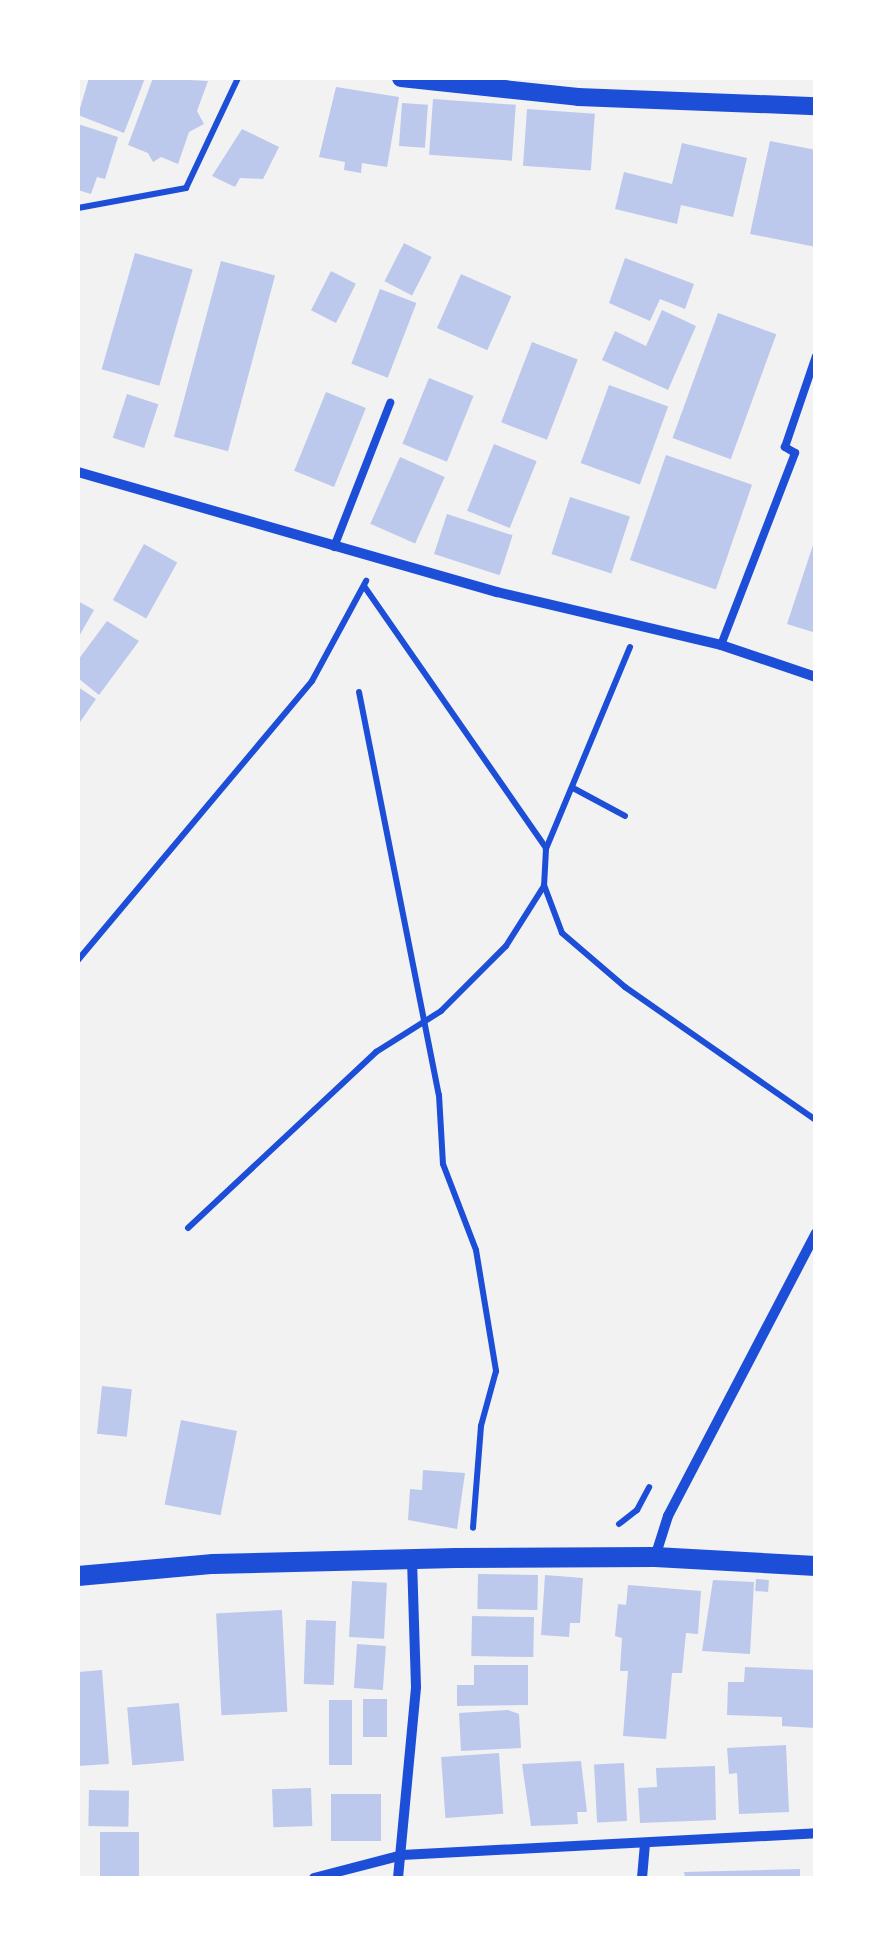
<!DOCTYPE html>
<html>
<head>
<meta charset="utf-8">
<style>
  body { margin:0 }
  #map { position:relative; width:893px; height:1956px; overflow:hidden; background:#f2f2f2; font-family:"Asap Condensed",sans-serif }
  div>[style] { position:absolute }
  .building>* { inset:0; background:#bdc9ec; transform-origin:0 0 }
  .path>* { height:6px; margin:-3px; padding:0 3px; transform-origin:3px; border-radius:3px; background:#1d4ed8 }
  .service>* { height:8px; margin:-4px; padding:0 4px; transform-origin:4px; border-radius:4px; background:#1d4ed8 }
  .minor>* { height:10px; margin:-5px; padding:0 5px; transform-origin:5px; border-radius:5px; background:#1d4ed8 }
  .tertiary>* { height:18px; margin:-9px; padding:0 9px; transform-origin:9px; border-radius:9px; background:#1d4ed8 }
  .secondary>* { height:20px; margin:-10px; padding:0 10px; transform-origin:10px; border-radius:10px; background:#1d4ed8 }
  span { translate:-50% -50%; white-space:nowrap; text-align:center; line-height:1.15; -webkit-text-stroke:10px #fff; paint-order:stroke }
  .frame { position:absolute; inset:0; border:80px solid #fff; pointer-events:none }
</style>
</head>
<body>
<div id="map">
  <div class="building">
    <i style="clip-path:polygon(89px 78px,145px 78px,124px 133px,78px 115px)"></i>
    <i style="clip-path:polygon(153px 78px,208px 81px,197px 111px,204px 124px,189px 132px,178px 164px,161px 157px,153px 162px,148px 153px,128px 145px)"></i>
    <i style="clip-path:polygon(336px 87px,399px 97px,387px 167px,362px 163px,361px 173px,344px 170px,345px 162px,319px 157px)"></i>
    <i style="left:433px;top:99px;width:83px;height:56px;rotate:4deg"></i>
    <i style="left:402px;top:103px;width:26px;height:43px;rotate:4deg"></i>
    <i style="left:527px;top:109px;width:68px;height:57px;rotate:4deg"></i>
    <i style="clip-path:polygon(78px 124px,118px 137px,105px 179px,97px 177px,91px 194px,78px 190px)"></i>
    <i style="clip-path:polygon(242px 129px,279px 147px,263px 179px,240px 178px,235px 187px,212px 176px)"></i>
    <i style="clip-path:polygon(770px 141px,816px 150px,816px 247px,750px 234px)"></i>
    <i style="clip-path:polygon(682px 143px,747px 158px,733px 217px,681px 205px,677px 224px,615px 209px,624px 172px,672px 184px)"></i>
    <i style="left:404px;top:243px;width:31px;height:43px;rotate:27deg"></i>
    <i style="left:135px;top:253px;width:60px;height:121px;rotate:16deg"></i>
    <i style="clip-path:polygon(625px 258px,694px 284px,685px 309px,660px 299px,650px 321px,609px 303px)"></i>
    <i style="left:221px;top:261px;width:56px;height:182px;rotate:15deg"></i>
    <i style="left:331px;top:271px;width:28px;height:44px;rotate:27deg"></i>
    <i style="left:461px;top:274px;width:55px;height:59px;rotate:24deg"></i>
    <i style="left:380px;top:289px;width:39px;height:80px;rotate:21deg"></i>
    <i style="clip-path:polygon(662px 310px,696px 326px,668px 390px,602px 360px,615px 331px,646px 346px)"></i>
    <i style="left:718px;top:313px;width:62px;height:133px;rotate:20deg"></i>
    <i style="left:532px;top:342px;width:49px;height:86px;rotate:21deg"></i>
    <i style="left:429px;top:378px;width:48px;height:71px;rotate:22deg"></i>
    <i style="left:609px;top:385px;width:63px;height:83px;rotate:20deg"></i>
    <i style="left:326px;top:392px;width:43px;height:85px;rotate:22deg"></i>
    <i style="left:127px;top:394px;width:33px;height:46px;rotate:18deg"></i>
    <i style="left:494px;top:444px;width:46px;height:72px;rotate:22deg"></i>
    <i style="left:666px;top:455px;width:91px;height:111px;rotate:19deg"></i>
    <i style="left:400px;top:457px;width:49px;height:73px;rotate:24deg"></i>
    <i style="left:570px;top:497px;width:63px;height:60px;rotate:18deg"></i>
    <i style="left:447px;top:514px;width:69px;height:42px;rotate:18deg"></i>
    <i style="clip-path:polygon(815px 539px,816px 539px,816px 633px,787px 624px)"></i>
    <i style="left:144px;top:544px;width:38px;height:64px;rotate:29deg"></i>
    <i style="clip-path:polygon(78px 601px,94px 610px,78px 638px)"></i>
    <i style="clip-path:polygon(107px 621px,139px 641px,99px 695px,78px 678px,78px 660px)"></i>
    <i style="clip-path:polygon(78px 687px,96px 699px,78px 725px)"></i>
    <i style="left:102px;top:1386px;width:30px;height:48px;rotate:6deg"></i>
    <i style="left:181px;top:1420px;width:57px;height:86px;rotate:11deg"></i>
    <i style="clip-path:polygon(423px 1470px,465px 1473px,457px 1529px,408px 1520px,410px 1489px,422px 1490px)"></i>
    <i style="left:478px;top:1574px;width:60px;height:35px;rotate:1deg"></i>
    <i style="clip-path:polygon(545px 1575px,583px 1578px,580px 1623px,570px 1623px,569px 1637px,541px 1635px)"></i>
    <i style="left:756px;top:1579px;width:13px;height:12px;rotate:4deg"></i>
    <i style="clip-path:polygon(713px 1580px,754px 1582px,750px 1654px,702px 1651px)"></i>
    <i style="left:352px;top:1581px;width:35px;height:56px;rotate:3deg"></i>
    <i style="clip-path:polygon(628px 1585px,701px 1591px,698px 1634px,686px 1633px,682px 1673px,672px 1673px,666px 1739px,623px 1736px,628px 1671px,620px 1671px,622px 1638px,615px 1636px,618px 1604px,626px 1605px)"></i>
    <i style="left:282px;top:1610px;width:102px;height:66px;rotate:87deg"></i>
    <i style="left:472px;top:1616px;width:62px;height:40px;rotate:1deg"></i>
    <i style="left:306px;top:1620px;width:30px;height:64px;rotate:2deg"></i>
    <i style="left:357px;top:1644px;width:29px;height:44px;rotate:4deg"></i>
    <i style="clip-path:polygon(474px 1665px,528px 1665px,528px 1705px,457px 1706px,457px 1685px,474px 1685px)"></i>
    <i style="clip-path:polygon(745px 1667px,816px 1670px,815px 1728px,782px 1726px,782px 1717px,727px 1715px,728px 1682px,744px 1682px)"></i>
    <i style="clip-path:polygon(102px 1670px,109px 1764px,78px 1766px,78px 1672px)"></i>
    <i style="left:363px;top:1699px;width:24px;height:38px"></i>
    <i style="left:329px;top:1700px;width:23px;height:65px"></i>
    <i style="left:179px;top:1703px;width:58px;height:52px;rotate:85deg"></i>
    <i style="clip-path:polygon(508px 1710px,519px 1714px,521px 1748px,461px 1751px,459px 1713px)"></i>
    <i style="clip-path:polygon(786px 1745px,789px 1812px,739px 1814px,737px 1773px,729px 1774px,727px 1748px)"></i>
    <i style="left:499px;top:1753px;width:61px;height:58px;rotate:86deg"></i>
    <i style="clip-path:polygon(581px 1761px,587px 1812px,577px 1812px,578px 1824px,531px 1826px,522px 1764px)"></i>
    <i style="left:624px;top:1763px;width:58px;height:30px;rotate:87deg"></i>
    <i style="clip-path:polygon(715px 1766px,716px 1820px,640px 1823px,638px 1788px,657px 1787px,656px 1768px)"></i>
    <i style="left:311px;top:1788px;width:38px;height:39px;rotate:88deg"></i>
    <i style="left:89px;top:1790px;width:40px;height:36px;rotate:1deg"></i>
    <i style="left:331px;top:1794px;width:50px;height:47px"></i>
    <i style="left:100px;top:1832px;width:39px;height:46px"></i>
    <i style="clip-path:polygon(800px 1869px,800px 1878px,685px 1878px,684px 1872px)"></i>
  </div>
  <div class="path">
    <i style="left:78px;top:208px;width:110px;rotate:-10.5deg"></i>
    <i style="left:186px;top:188px;width:122px;rotate:-64.7deg"></i>
    <i style="left:364px;top:586px;width:319px;rotate:55.2deg"></i>
    <i style="left:630px;top:647px;width:219px;rotate:112.6deg"></i>
    <i style="left:546px;top:849px;width:36px;rotate:93deg"></i>
    <i style="left:544px;top:885px;width:51px;rotate:69.4deg"></i>
    <i style="left:562px;top:933px;width:83px;rotate:40.6deg"></i>
    <i style="left:625px;top:987px;width:233px;rotate:34.9deg"></i>
    <i style="left:359px;top:692px;width:411px;rotate:78.8deg"></i>
    <i style="left:439px;top:1095px;width:69px;rotate:86.7deg"></i>
    <i style="left:443px;top:1164px;width:92px;rotate:69deg"></i>
    <i style="left:476px;top:1250px;width:123px;rotate:80.6deg"></i>
    <i style="left:496px;top:1371px;width:57px;rotate:105.3deg"></i>
    <i style="left:481px;top:1426px;width:102px;rotate:94.5deg"></i>
    <i style="left:573px;top:788px;width:59px;rotate:28.3deg"></i>
    <i style="left:78px;top:960px;width:364px;rotate:-50deg"></i>
    <i style="left:312px;top:681px;width:114px;rotate:-61.6deg"></i>
    <i style="left:188px;top:1228px;width:258px;rotate:-43.1deg"></i>
    <i style="left:376px;top:1052px;width:77px;rotate:-32.2deg"></i>
    <i style="left:441px;top:1011px;width:92px;rotate:-45deg"></i>
    <i style="left:506px;top:946px;width:71px;rotate:-57.7deg"></i>
    <i style="left:619px;top:1524px;width:23px;rotate:-38deg"></i>
    <i style="left:637px;top:1510px;width:26px;rotate:-62deg"></i>
  </div>
  <div class="service">
    <i style="left:334px;top:547px;width:155px;rotate:-68.7deg"></i>
    <i style="left:721px;top:645px;width:206px;rotate:-68.9deg"></i>
    <i style="left:795px;top:453px;width:12px;rotate:-149deg"></i>
    <i style="left:785px;top:447px;width:96px;rotate:-71.2deg"></i>
  </div>
  <div class="minor">
    <i style="left:78px;top:472px;width:436px;rotate:16deg"></i>
    <i style="left:497px;top:592px;width:230px;rotate:13.3deg"></i>
    <i style="left:721px;top:645px;width:100px;rotate:18.6deg"></i>
    <i style="left:655px;top:1557px;width:43px;rotate:-72.4deg"></i>
    <i style="left:668px;top:1516px;width:319px;rotate:-62.4deg"></i>
    <i style="left:314px;top:1878px;width:91px;rotate:-14.6deg"></i>
    <i style="left:402px;top:1855px;width:415px;rotate:-3deg"></i>
    <i style="left:398px;top:1878px;width:192px;rotate:-84.6deg"></i>
    <i style="left:416px;top:1687px;width:128px;rotate:-91.8deg"></i>
    <i style="left:642px;top:1878px;width:33px;rotate:-85deg"></i>
  </div>
  <div class="tertiary">
    <i style="left:401px;top:78px;width:178px;rotate:6.1deg"></i>
    <i style="left:578px;top:97px;width:238px;rotate:2.2deg"></i>
  </div>
  <div class="secondary">
    <i style="left:78px;top:1576px;width:136px;rotate:-5.1deg"></i>
    <i style="left:213px;top:1564px;width:243px;rotate:-1.4deg"></i>
    <i style="left:456px;top:1558px;width:199px;rotate:-0.3deg"></i>
    <i style="left:655px;top:1557px;width:161px;rotate:3.2deg"></i>
  </div>
  <div class="frame"></div>
</div>
</body>
</html>
